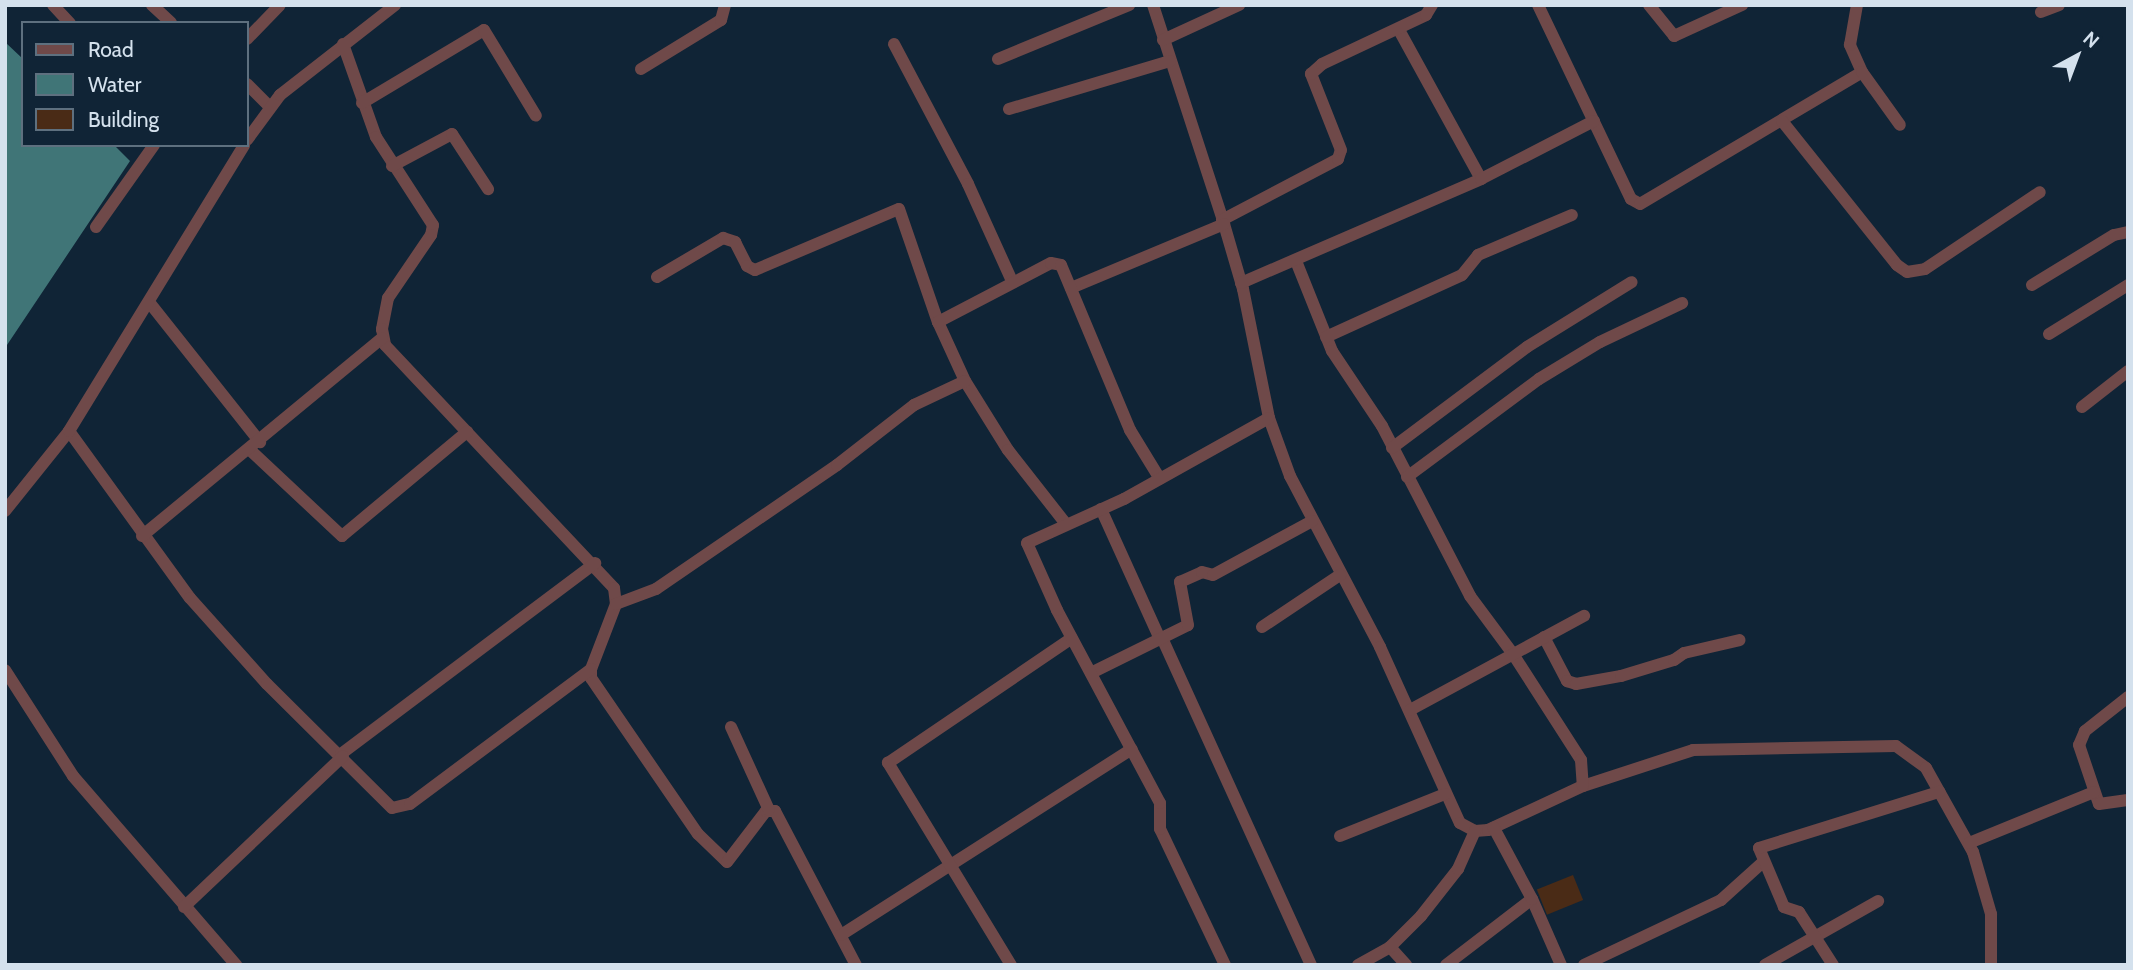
<!DOCTYPE html>
<html>
<head>
<meta charset="utf-8">
<style>
  body { margin:0 }
  #map { position:relative; width:2133px; height:970px; overflow:hidden; background:#102436; font-family:Cabin,sans-serif }
  div>[style] { position:absolute }
  .water>* { inset:0; background:#407577 }
  .building>* { inset:0; background:#4a2b16; transform-origin:0 0 }
  .minor>* { height:12px; margin:-6px; padding:0 6px; transform-origin:6px; border-radius:6px; background:#6f4949 }
  span { translate:-50% -50%; white-space:nowrap; text-align:center; line-height:1.15; -webkit-text-stroke:5px #102436; paint-order:stroke }
  .frame { position:absolute; inset:0; border:7px solid #d4e1ed; pointer-events:none }
  .legend { position:absolute; left:21px; top:21px; width:228px; height:126px; box-sizing:border-box; background:#102436; border:2px solid #5e707f; margin:0; padding:9px 12px; list-style:none; font-size:21px; color:#d4e1ed }
  .legend li { display:flex; align-items:center; gap:14px; height:35px }
  .legend b { width:35px; border:2px solid #5e707f }
  .north { position:absolute; left:2042px; top:21px; width:70px; height:70px; -webkit-text-stroke:5px #102436; paint-order:stroke; rotate:41deg; font-size:19px; font-weight:700; line-height:28px; text-align:center; color:#d4e1ed }
  .north::after { content:''; display:block; margin:auto; width:24px; height:32px; background:#d4e1ed; clip-path:polygon(50% 0,100% 100%,50% 72%,0 100%) }
</style>
</head>
<body>
<div id="map">
  <div class="water">
    <i style="clip-path:polygon(5px 42px,23px 59px,23px 145px,114px 145px,130px 161px,5px 348px)"></i>
  </div>
  <div class="building">
    <i style="left:1573px;top:875px;width:27px;height:39px;rotate:68deg"></i>
  </div>
  <div class="minor">
    <i style="left:53px;top:5px;width:25px;rotate:47deg"></i>
    <i style="left:152px;top:5px;width:26px;rotate:43deg"></i>
    <i style="left:1153px;top:5px;width:230px;rotate:72deg"></i>
    <i style="left:1224px;top:224px;width:68px;rotate:73.7deg"></i>
    <i style="left:1243px;top:289px;width:132px;rotate:78.6deg"></i>
    <i style="left:1269px;top:418px;width:62px;rotate:70.1deg"></i>
    <i style="left:1290px;top:476px;width:193px;rotate:62.2deg"></i>
    <i style="left:1380px;top:647px;width:193px;rotate:65.6deg"></i>
    <i style="left:1460px;top:823px;width:17px;rotate:28deg"></i>
    <i style="left:1475px;top:831px;width:13px;rotate:-4deg"></i>
    <i style="left:1488px;top:830px;width:105px;rotate:-24.9deg"></i>
    <i style="left:1583px;top:786px;width:116px;rotate:-18.1deg"></i>
    <i style="left:1693px;top:750px;width:203px;rotate:-1.1deg"></i>
    <i style="left:1896px;top:746px;width:37px;rotate:36deg"></i>
    <i style="left:1926px;top:768px;width:96px;rotate:60.8deg"></i>
    <i style="left:1973px;top:852px;width:65px;rotate:73.8deg"></i>
    <i style="left:1991px;top:914px;width:51px;rotate:90deg"></i>
    <i style="left:1538px;top:5px;width:215px;rotate:64.4deg"></i>
    <i style="left:1631px;top:199px;width:10px;rotate:29deg"></i>
    <i style="left:1640px;top:204px;width:258px;rotate:-30.7deg"></i>
    <i style="left:1862px;top:72px;width:30px;rotate:-114deg"></i>
    <i style="left:1850px;top:45px;width:41px;rotate:-80.1deg"></i>
    <i style="left:1649px;top:5px;width:40px;rotate:51deg"></i>
    <i style="left:1674px;top:36px;width:75px;rotate:-24.5deg"></i>
    <i style="left:2041px;top:12px;width:19px;rotate:-21deg"></i>
    <i style="left:1399px;top:30px;width:170px;rotate:61.2deg"></i>
    <i style="left:247px;top:39px;width:47px;rotate:-45.9deg"></i>
    <i style="left:1163px;top:40px;width:84px;rotate:-24.7deg"></i>
    <i style="left:343px;top:44px;width:99px;rotate:70.5deg"></i>
    <i style="left:376px;top:137px;width:105px;rotate:57.1deg"></i>
    <i style="left:433px;top:225px;width:10px;rotate:101deg"></i>
    <i style="left:431px;top:235px;width:76px;rotate:124.3deg"></i>
    <i style="left:388px;top:298px;width:32px;rotate:101deg"></i>
    <i style="left:382px;top:329px;width:16px;rotate:79deg"></i>
    <i style="left:385px;top:345px;width:334px;rotate:46.7deg"></i>
    <i style="left:614px;top:588px;width:16px;rotate:83deg"></i>
    <i style="left:616px;top:604px;width:70px;rotate:111deg"></i>
    <i style="left:591px;top:669px;width:9px;rotate:90deg"></i>
    <i style="left:591px;top:678px;width:189px;rotate:55.6deg"></i>
    <i style="left:698px;top:834px;width:40px;rotate:44deg"></i>
    <i style="left:727px;top:862px;width:64px;rotate:-52.6deg"></i>
    <i style="left:766px;top:811px;width:9px"></i>
    <i style="left:775px;top:811px;width:174px;rotate:62.3deg"></i>
    <i style="left:894px;top:44px;width:158px;rotate:62.1deg"></i>
    <i style="left:968px;top:184px;width:107px;rotate:65.6deg"></i>
    <i style="left:998px;top:59px;width:142px;rotate:-22.4deg"></i>
    <i style="left:641px;top:69px;width:94px;rotate:-31.5deg"></i>
    <i style="left:721px;top:20px;width:16px;rotate:-75deg"></i>
    <i style="left:1862px;top:72px;width:65px;rotate:54.4deg"></i>
    <i style="left:247px;top:84px;width:31px;rotate:45deg"></i>
    <i style="left:362px;top:103px;width:142px;rotate:-30.9deg"></i>
    <i style="left:484px;top:30px;width:100px;rotate:58.8deg"></i>
    <i style="left:1009px;top:109px;width:168px;rotate:-16.6deg"></i>
    <i style="left:1782px;top:121px;width:184px;rotate:51.4deg"></i>
    <i style="left:1897px;top:265px;width:12px;rotate:35deg"></i>
    <i style="left:1907px;top:272px;width:18px;rotate:-9deg"></i>
    <i style="left:1925px;top:269px;width:138px;rotate:-33.8deg"></i>
    <i style="left:247px;top:140px;width:56px;rotate:-53.7deg"></i>
    <i style="left:280px;top:95px;width:146px;rotate:-38deg"></i>
    <i style="left:392px;top:166px;width:68px;rotate:-28.1deg"></i>
    <i style="left:452px;top:134px;width:66px;rotate:56.8deg"></i>
    <i style="left:1222px;top:220px;width:131px;rotate:-27.7deg"></i>
    <i style="left:1338px;top:159px;width:9px;rotate:-72deg"></i>
    <i style="left:1341px;top:150px;width:82px;rotate:-111.5deg"></i>
    <i style="left:1311px;top:74px;width:15px;rotate:-42deg"></i>
    <i style="left:1322px;top:64px;width:115px;rotate:-25.2deg"></i>
    <i style="left:1426px;top:15px;width:12px;rotate:-59deg"></i>
    <i style="left:96px;top:227px;width:100px;rotate:-54.7deg"></i>
    <i style="left:1296px;top:261px;width:97px;rotate:68.2deg"></i>
    <i style="left:1332px;top:351px;width:90px;rotate:56.3deg"></i>
    <i style="left:1382px;top:426px;width:191px;rotate:62.6deg"></i>
    <i style="left:1470px;top:596px;width:72px;rotate:53.4deg"></i>
    <i style="left:1513px;top:654px;width:126px;rotate:57.3deg"></i>
    <i style="left:1581px;top:760px;width:26px;rotate:86deg"></i>
    <i style="left:657px;top:277px;width:77px;rotate:-30.6deg"></i>
    <i style="left:723px;top:238px;width:13px;rotate:18deg"></i>
    <i style="left:735px;top:242px;width:27px;rotate:63deg"></i>
    <i style="left:747px;top:266px;width:9px;rotate:27deg"></i>
    <i style="left:755px;top:270px;width:156px;rotate:-23deg"></i>
    <i style="left:899px;top:209px;width:120px;rotate:71deg"></i>
    <i style="left:938px;top:322px;width:65px;rotate:65.4deg"></i>
    <i style="left:965px;top:381px;width:81px;rotate:58.1deg"></i>
    <i style="left:1008px;top:450px;width:94px;rotate:51.9deg"></i>
    <i style="left:1241px;top:283px;width:262px;rotate:-23.4deg"></i>
    <i style="left:1481px;top:179px;width:127px;rotate:-27.2deg"></i>
    <i style="left:2032px;top:285px;width:96px;rotate:-31.4deg"></i>
    <i style="left:2114px;top:235px;width:14px;rotate:-12deg"></i>
    <i style="left:1071px;top:288px;width:166px;rotate:-22.7deg"></i>
    <i style="left:149px;top:302px;width:179px;rotate:51.6deg"></i>
    <i style="left:938px;top:322px;width:127px;rotate:-27.6deg"></i>
    <i style="left:1051px;top:263px;width:10px;rotate:11deg"></i>
    <i style="left:1061px;top:265px;width:179px;rotate:67.3deg"></i>
    <i style="left:1130px;top:430px;width:57px;rotate:58.5deg"></i>
    <i style="left:2049px;top:334px;width:93px;rotate:-31.8deg"></i>
    <i style="left:1326px;top:337px;width:149px;rotate:-24.5deg"></i>
    <i style="left:1462px;top:275px;width:26px;rotate:-51deg"></i>
    <i style="left:1478px;top:255px;width:102px;rotate:-23.1deg"></i>
    <i style="left:2082px;top:407px;width:58px;rotate:-38deg"></i>
    <i style="left:69px;top:431px;width:206px;rotate:54.1deg"></i>
    <i style="left:190px;top:598px;width:115px;rotate:48.2deg"></i>
    <i style="left:267px;top:684px;width:176px;rotate:44.8deg"></i>
    <i style="left:392px;top:808px;width:18px;rotate:-13deg"></i>
    <i style="left:410px;top:804px;width:226px;rotate:-36.7deg"></i>
    <i style="left:1392px;top:448px;width:169px;rotate:-36.8deg"></i>
    <i style="left:1527px;top:347px;width:123px;rotate:-31.8deg"></i>
    <i style="left:250px;top:450px;width:126px;rotate:43.1deg"></i>
    <i style="left:342px;top:536px;width:163px;rotate:-39.8deg"></i>
    <i style="left:1407px;top:477px;width:164px;rotate:-36.6deg"></i>
    <i style="left:1539px;top:379px;width:71px;rotate:-31.2deg"></i>
    <i style="left:1600px;top:342px;width:91px;rotate:-25.4deg"></i>
    <i style="left:1101px;top:509px;width:143px;rotate:65.6deg"></i>
    <i style="left:5px;top:511px;width:102px;rotate:-51.3deg"></i>
    <i style="left:69px;top:431px;width:335px;rotate:-58.5deg"></i>
    <i style="left:142px;top:536px;width:311px;rotate:-39.5deg"></i>
    <i style="left:616px;top:604px;width:43px;rotate:-20.6deg"></i>
    <i style="left:656px;top:589px;width:219px;rotate:-34.4deg"></i>
    <i style="left:837px;top:465px;width:98px;rotate:-37.9deg"></i>
    <i style="left:914px;top:405px;width:56px;rotate:-25.2deg"></i>
    <i style="left:1262px;top:627px;width:94px;rotate:-33.7deg"></i>
    <i style="left:1544px;top:637px;width:50px;rotate:62.4deg"></i>
    <i style="left:1567px;top:681px;width:9px;rotate:18deg"></i>
    <i style="left:1576px;top:684px;width:46px;rotate:-10.1deg"></i>
    <i style="left:1621px;top:676px;width:55px;rotate:-16.8deg"></i>
    <i style="left:1674px;top:660px;width:12px;rotate:-35deg"></i>
    <i style="left:1684px;top:653px;width:57px;rotate:-13.1deg"></i>
    <i style="left:1162px;top:638px;width:359px;rotate:65.5deg"></i>
    <i style="left:5px;top:670px;width:126px;rotate:57.3deg"></i>
    <i style="left:73px;top:776px;width:250px;rotate:49.2deg"></i>
    <i style="left:1091px;top:673px;width:108px;rotate:-26.3deg"></i>
    <i style="left:1188px;top:625px;width:44px;rotate:-100.5deg"></i>
    <i style="left:1180px;top:582px;width:24px;rotate:-24deg"></i>
    <i style="left:1202px;top:572px;width:11px;rotate:15deg"></i>
    <i style="left:1213px;top:575px;width:113px;rotate:-28.6deg"></i>
    <i style="left:2128px;top:697px;width:55px;rotate:141.7deg"></i>
    <i style="left:2085px;top:731px;width:15px;rotate:113deg"></i>
    <i style="left:2079px;top:745px;width:62px;rotate:71.3deg"></i>
    <i style="left:2099px;top:804px;width:29px;rotate:-8deg"></i>
    <i style="left:1410px;top:710px;width:198px;rotate:-28.4deg"></i>
    <i style="left:731px;top:727px;width:91px;rotate:65.4deg"></i>
    <i style="left:341px;top:754px;width:318px;rotate:-36.9deg"></i>
    <i style="left:1340px;top:836px;width:113px;rotate:-21.8deg"></i>
    <i style="left:1969px;top:843px;width:135px;rotate:-22.2deg"></i>
    <i style="left:1532px;top:899px;width:72px;rotate:66.3deg"></i>
    <i style="left:184px;top:907px;width:219px;rotate:-43.5deg"></i>
    <i style="left:841px;top:935px;width:345px;rotate:-32.6deg"></i>
    <i style="left:1390px;top:947px;width:24px;rotate:48deg"></i>
    <i style="left:1011px;top:965px;width:237px;rotate:-121.3deg"></i>
    <i style="left:888px;top:763px;width:222px;rotate:-34.2deg"></i>
    <i style="left:1225px;top:965px;width:151px;rotate:-115.5deg"></i>
    <i style="left:1160px;top:829px;width:26px;rotate:-90deg"></i>
    <i style="left:1160px;top:803px;width:219px;rotate:-118.1deg"></i>
    <i style="left:1057px;top:610px;width:73px;rotate:-114.1deg"></i>
    <i style="left:1027px;top:543px;width:107px;rotate:-24.4deg"></i>
    <i style="left:1124px;top:499px;width:166px;rotate:-29.2deg"></i>
    <i style="left:1358px;top:965px;width:37px;rotate:-29deg"></i>
    <i style="left:1390px;top:947px;width:44px;rotate:-45deg"></i>
    <i style="left:1421px;top:916px;width:60px;rotate:-51.8deg"></i>
    <i style="left:1458px;top:869px;width:42px;rotate:-65.9deg"></i>
    <i style="left:1446px;top:965px;width:108px;rotate:-37.5deg"></i>
    <i style="left:1532px;top:899px;width:81px;rotate:-118.2deg"></i>
    <i style="left:1584px;top:965px;width:152px;rotate:-25.4deg"></i>
    <i style="left:1721px;top:900px;width:55px;rotate:-42.1deg"></i>
    <i style="left:1765px;top:965px;width:130px;rotate:-29.5deg"></i>
    <i style="left:1833px;top:965px;width:63px;rotate:-122.7deg"></i>
    <i style="left:1799px;top:912px;width:16px;rotate:-162deg"></i>
    <i style="left:1784px;top:907px;width:64px;rotate:-113deg"></i>
    <i style="left:1759px;top:848px;width:189px;rotate:-17.3deg"></i>
  </div>
  <div class="frame"></div>
  <ul class="legend">
  <li><b style="height:9px;background:#6f4949"></b>Road</li>
  <li><b style="height:19px;background:#407577"></b>Water</li>
  <li><b style="height:19px;background:#4a2b16"></b>Building</li>
  </ul>
  <div class="north">N</div>
</div>
</body>
</html>
